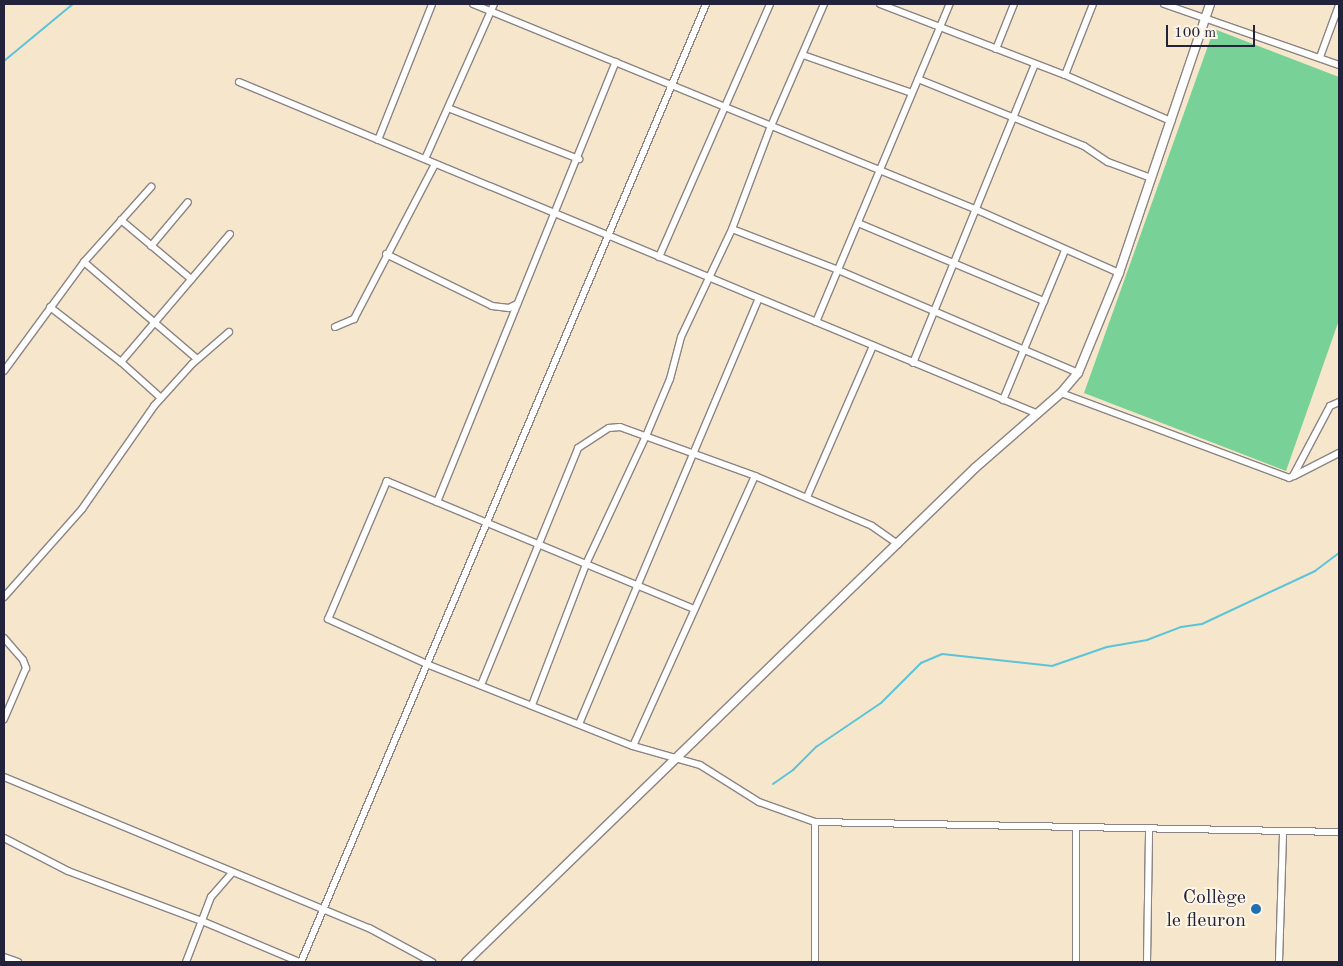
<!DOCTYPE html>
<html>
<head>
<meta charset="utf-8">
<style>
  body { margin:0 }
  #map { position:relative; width:1343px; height:966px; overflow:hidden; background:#f5e6cc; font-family:"Old Standard TT",serif }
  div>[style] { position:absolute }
  .green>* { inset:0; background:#78d196 }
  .stream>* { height:2px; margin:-1px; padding:0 1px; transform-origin:1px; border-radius:1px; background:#5cc4d9 }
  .roads { filter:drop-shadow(1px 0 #8c8484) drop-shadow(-1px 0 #8c8484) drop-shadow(0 1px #8c8484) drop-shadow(0 -1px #8c8484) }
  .minor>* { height:6px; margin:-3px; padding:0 3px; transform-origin:3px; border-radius:3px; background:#fff }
  .tertiary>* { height:8px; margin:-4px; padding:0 4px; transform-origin:4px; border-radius:4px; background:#fff }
  .dots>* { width:14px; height:14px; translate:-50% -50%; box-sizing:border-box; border:2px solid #fcf5e5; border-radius:50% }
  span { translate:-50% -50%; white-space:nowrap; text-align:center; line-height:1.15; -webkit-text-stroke:4px #fcf5e5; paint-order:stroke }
  .poi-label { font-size:20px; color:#22223b }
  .right { translate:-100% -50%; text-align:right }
  .frame { position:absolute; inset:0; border:5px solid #22223b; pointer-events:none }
  .scale { position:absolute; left:1166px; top:25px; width:89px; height:22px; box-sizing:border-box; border:2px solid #22223b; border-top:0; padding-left:6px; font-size:15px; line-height:18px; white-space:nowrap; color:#22223b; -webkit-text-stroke:4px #fcf5e5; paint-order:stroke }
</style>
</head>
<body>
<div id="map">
  <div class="green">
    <i style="clip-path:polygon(1214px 29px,1339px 77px,1339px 320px,1286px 471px,1084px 393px)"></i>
  </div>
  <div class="stream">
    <i style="left:4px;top:61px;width:89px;rotate:-39.6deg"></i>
    <i style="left:773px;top:784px;width:24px;rotate:-35deg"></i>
    <i style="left:793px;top:770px;width:33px;rotate:-45deg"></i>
    <i style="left:816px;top:747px;width:78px;rotate:-34.1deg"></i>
    <i style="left:881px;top:703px;width:57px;rotate:-45deg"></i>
    <i style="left:921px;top:663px;width:23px;rotate:-23deg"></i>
    <i style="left:942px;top:654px;width:111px;rotate:6.2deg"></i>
    <i style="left:1052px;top:666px;width:58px;rotate:-19.1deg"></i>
    <i style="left:1107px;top:647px;width:41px;rotate:-9.9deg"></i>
    <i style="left:1147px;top:640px;width:36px;rotate:-21deg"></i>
    <i style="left:1181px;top:627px;width:21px;rotate:-8deg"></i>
    <i style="left:1202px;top:624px;width:125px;rotate:-25.1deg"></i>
    <i style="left:1315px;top:571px;width:30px;rotate:-37deg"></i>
  </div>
  <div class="roads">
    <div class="minor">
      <i style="left:473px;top:4px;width:544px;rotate:22.23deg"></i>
      <i style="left:977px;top:210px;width:155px;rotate:23.9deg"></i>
      <i style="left:880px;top:4px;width:198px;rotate:21deg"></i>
      <i style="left:1065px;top:75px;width:116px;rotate:23.5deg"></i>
      <i style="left:1164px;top:4px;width:185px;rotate:19.2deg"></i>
      <i style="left:996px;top:49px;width:48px;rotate:-68.2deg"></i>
      <i style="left:803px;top:55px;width:115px;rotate:19.2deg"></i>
      <i style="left:1320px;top:57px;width:55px;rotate:-69.9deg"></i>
      <i style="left:1065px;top:75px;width:76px;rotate:-68.5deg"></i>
      <i style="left:918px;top:79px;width:179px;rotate:22deg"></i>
      <i style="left:1084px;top:146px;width:29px;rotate:34deg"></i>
      <i style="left:1108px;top:162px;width:46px;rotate:20.4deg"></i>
      <i style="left:239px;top:82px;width:865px;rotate:22.56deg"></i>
      <i style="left:448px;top:108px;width:141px;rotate:21.3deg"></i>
      <i style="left:378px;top:140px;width:146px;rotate:-68.3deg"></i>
      <i style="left:425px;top:159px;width:170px;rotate:-66deg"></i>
      <i style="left:121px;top:220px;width:92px;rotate:40.1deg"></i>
      <i style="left:858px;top:223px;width:202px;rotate:22.8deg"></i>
      <i style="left:732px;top:229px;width:114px;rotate:21.1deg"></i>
      <i style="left:838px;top:270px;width:261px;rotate:23.2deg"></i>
      <i style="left:151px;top:246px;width:57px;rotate:-49.9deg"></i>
      <i style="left:386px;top:254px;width:118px;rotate:26.1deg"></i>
      <i style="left:492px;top:306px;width:17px;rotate:7deg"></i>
      <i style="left:509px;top:308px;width:9px;rotate:-27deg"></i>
      <i style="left:659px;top:257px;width:276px;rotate:-66.3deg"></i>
      <i style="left:84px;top:262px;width:149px;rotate:40.6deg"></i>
      <i style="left:50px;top:307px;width:90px;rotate:37.8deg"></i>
      <i style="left:816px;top:322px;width:345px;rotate:-67.2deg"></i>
      <i style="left:335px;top:327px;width:21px;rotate:-23deg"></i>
      <i style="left:354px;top:319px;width:175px;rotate:-62.4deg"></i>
      <i style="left:913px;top:363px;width:323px;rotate:-67.8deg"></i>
      <i style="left:4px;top:371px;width:135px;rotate:-53.7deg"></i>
      <i style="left:84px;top:262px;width:101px;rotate:-48.2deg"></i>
      <i style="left:1061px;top:393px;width:243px;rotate:20.4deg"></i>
      <i style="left:1289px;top:478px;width:4px;rotate:-27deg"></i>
      <i style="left:1293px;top:476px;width:79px;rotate:-62.1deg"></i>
      <i style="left:1330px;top:406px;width:10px;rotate:-24deg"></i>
      <i style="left:161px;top:398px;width:54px;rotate:-138deg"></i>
      <i style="left:121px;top:362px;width:168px;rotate:-49.6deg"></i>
      <i style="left:1003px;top:400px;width:162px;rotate:-67.5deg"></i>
      <i style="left:1294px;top:476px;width:51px;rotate:-27.1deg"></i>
      <i style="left:807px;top:497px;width:165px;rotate:-66.4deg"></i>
      <i style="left:437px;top:502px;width:475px;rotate:-67.9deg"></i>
      <i style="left:4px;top:597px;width:118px;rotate:-48.4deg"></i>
      <i style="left:82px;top:509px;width:126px;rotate:-55deg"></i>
      <i style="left:154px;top:406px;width:57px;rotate:-47.9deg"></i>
      <i style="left:192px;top:364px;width:49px;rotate:-40.9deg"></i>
      <i style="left:694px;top:609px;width:333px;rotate:-157.4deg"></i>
      <i style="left:387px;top:481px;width:150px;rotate:113.1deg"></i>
      <i style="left:328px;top:619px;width:111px;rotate:24.5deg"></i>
      <i style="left:429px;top:665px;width:219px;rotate:21.7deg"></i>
      <i style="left:633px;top:746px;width:70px;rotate:15.8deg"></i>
      <i style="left:700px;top:765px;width:70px;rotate:32.1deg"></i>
      <i style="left:759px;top:802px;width:59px;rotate:19.7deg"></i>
      <i style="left:815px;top:822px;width:524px;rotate:1.09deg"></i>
      <i style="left:4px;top:638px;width:29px;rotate:49deg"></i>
      <i style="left:23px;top:660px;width:9px;rotate:69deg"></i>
      <i style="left:26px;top:668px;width:56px;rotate:113.3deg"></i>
      <i style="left:481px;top:685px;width:256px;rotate:-67.7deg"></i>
      <i style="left:578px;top:448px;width:37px;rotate:-33deg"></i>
      <i style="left:609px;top:428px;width:11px;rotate:-5deg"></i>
      <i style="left:620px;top:427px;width:144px;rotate:19.9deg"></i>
      <i style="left:755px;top:476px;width:127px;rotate:23.1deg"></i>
      <i style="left:872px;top:526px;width:32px;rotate:35deg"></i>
      <i style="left:532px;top:705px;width:151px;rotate:-69deg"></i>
      <i style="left:586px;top:564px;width:141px;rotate:-64.9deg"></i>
      <i style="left:646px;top:436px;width:62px;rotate:-67.2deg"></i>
      <i style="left:670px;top:379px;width:43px;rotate:-75.3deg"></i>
      <i style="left:681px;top:337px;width:119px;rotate:-64.7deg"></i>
      <i style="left:732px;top:229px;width:110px;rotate:-69.3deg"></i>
      <i style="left:771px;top:126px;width:133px;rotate:-66.5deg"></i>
      <i style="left:579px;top:724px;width:462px;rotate:-67.1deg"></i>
      <i style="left:633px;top:746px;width:296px;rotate:-65.7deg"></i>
      <i style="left:4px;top:777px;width:395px;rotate:22.5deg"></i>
      <i style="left:369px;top:928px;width:72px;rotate:28.4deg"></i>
      <i style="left:4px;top:838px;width:72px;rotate:27.3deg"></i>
      <i style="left:68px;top:871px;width:143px;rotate:20.5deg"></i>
      <i style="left:202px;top:921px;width:105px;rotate:22.9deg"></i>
      <i style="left:4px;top:957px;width:15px;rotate:20deg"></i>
      <i style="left:186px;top:962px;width:70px;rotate:-69deg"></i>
      <i style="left:211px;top:897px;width:33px;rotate:-49deg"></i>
      <i style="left:301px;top:962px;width:1040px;rotate:-67.08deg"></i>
      <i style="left:815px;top:962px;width:140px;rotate:-90deg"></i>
      <i style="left:1076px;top:962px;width:134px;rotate:-90deg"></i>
      <i style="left:1147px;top:962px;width:131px;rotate:-89.1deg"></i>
      <i style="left:1279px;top:962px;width:130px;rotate:-88.2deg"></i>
    </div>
    <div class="tertiary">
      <i style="left:466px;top:962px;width:709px;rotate:-44.14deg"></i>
      <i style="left:975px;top:468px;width:114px;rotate:-41.1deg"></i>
      <i style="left:1061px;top:393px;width:26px;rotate:-50deg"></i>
      <i style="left:1078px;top:373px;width:108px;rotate:-67.7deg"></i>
      <i style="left:1119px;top:273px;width:284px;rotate:-71.3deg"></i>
    </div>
  </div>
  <div class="dots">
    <i style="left:1256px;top:909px;background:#1f6fb2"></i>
  </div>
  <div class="poi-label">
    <span class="right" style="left:1246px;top:910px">Collège<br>le fleuron</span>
  </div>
  <div class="frame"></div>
  <div class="scale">100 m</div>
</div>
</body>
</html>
